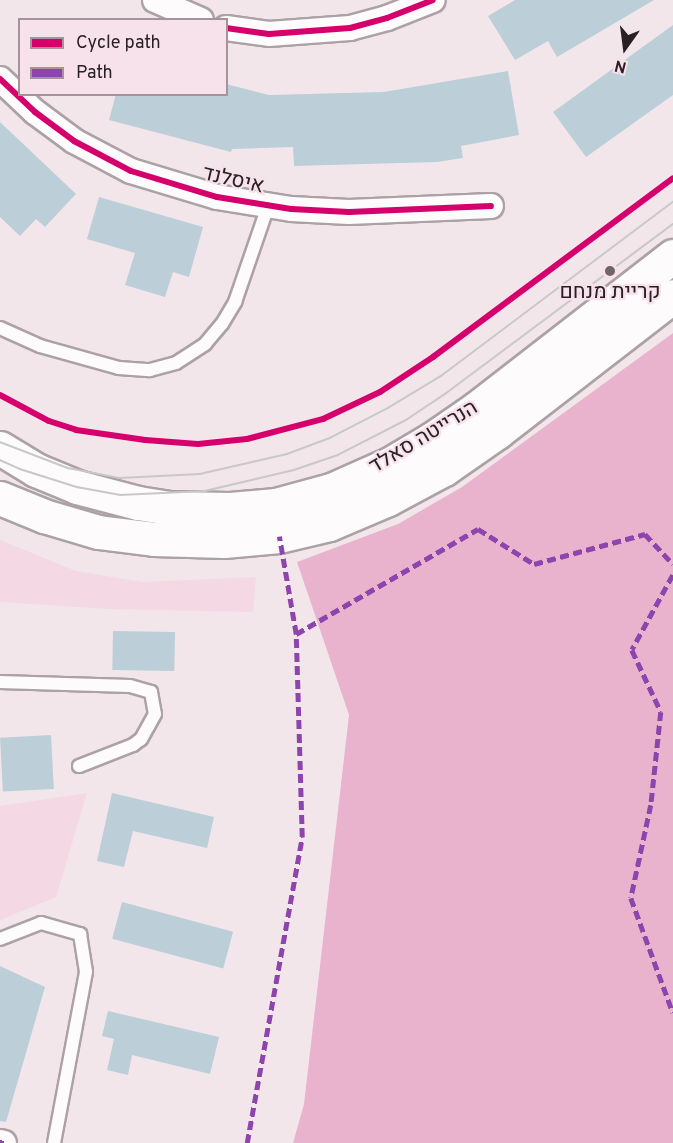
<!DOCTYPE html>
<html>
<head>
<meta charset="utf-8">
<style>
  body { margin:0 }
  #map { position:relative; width:673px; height:1143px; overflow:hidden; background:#f2e6eb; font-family:Overpass,Heebo,sans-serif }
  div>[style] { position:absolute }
  .green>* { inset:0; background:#f4d8e4 }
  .forest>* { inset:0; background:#eab3cd }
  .building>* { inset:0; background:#bcced7; transform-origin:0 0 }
  .roads { filter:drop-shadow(2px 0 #aca2a6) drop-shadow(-2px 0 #aca2a6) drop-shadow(0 2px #aca2a6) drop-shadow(0 -2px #aca2a6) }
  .lane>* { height:12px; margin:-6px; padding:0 6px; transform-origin:6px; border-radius:6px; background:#fdfbfc }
  .street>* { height:24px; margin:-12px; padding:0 12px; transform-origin:12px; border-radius:12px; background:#fdfbfc }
  .secondary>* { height:33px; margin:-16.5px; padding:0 16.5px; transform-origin:16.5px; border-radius:16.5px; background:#fdfbfc }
  .tram>* { height:1.5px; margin:-0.75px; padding:0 0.75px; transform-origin:0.75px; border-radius:0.75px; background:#cac7c8 }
  .quiet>* { height:4.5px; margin-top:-2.25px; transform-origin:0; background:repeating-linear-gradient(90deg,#8e44ad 0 9px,transparent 0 13.5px) }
  .cycleway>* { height:6px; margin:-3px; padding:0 3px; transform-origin:3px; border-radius:3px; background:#d6006c }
  .dots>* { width:16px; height:16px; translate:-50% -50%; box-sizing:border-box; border:3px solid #f7e1ea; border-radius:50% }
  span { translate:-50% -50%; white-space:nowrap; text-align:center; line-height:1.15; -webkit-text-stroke:4.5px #f7e1ea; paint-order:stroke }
  .street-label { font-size:21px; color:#282023 }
  .poi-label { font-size:21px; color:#282023 }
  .legend { position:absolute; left:18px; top:18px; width:210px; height:78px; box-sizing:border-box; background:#f7e1ea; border:2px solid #a4949a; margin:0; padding:8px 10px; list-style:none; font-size:18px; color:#282023 }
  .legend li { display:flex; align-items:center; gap:12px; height:30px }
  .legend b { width:30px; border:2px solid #a4949a }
  .north { position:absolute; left:595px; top:18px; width:60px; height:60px; -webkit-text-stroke:4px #f7e1ea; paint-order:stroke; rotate:194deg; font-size:16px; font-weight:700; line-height:24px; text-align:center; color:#282023 }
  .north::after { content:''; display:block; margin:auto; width:21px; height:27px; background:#282023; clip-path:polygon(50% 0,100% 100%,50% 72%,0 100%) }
</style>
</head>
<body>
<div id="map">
  <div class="green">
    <i style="clip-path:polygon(0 540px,76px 571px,142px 582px,256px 577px,253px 612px,109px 609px,0 602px)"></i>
    <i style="clip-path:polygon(87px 793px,56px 897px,0 920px,0 806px)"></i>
  </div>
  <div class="forest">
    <i style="clip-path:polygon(673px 333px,673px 1143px,293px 1143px,304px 1104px,349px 715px,297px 562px,398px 524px,462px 487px)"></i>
  </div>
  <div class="building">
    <i style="clip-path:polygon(515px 0,654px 0,557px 57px,548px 41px,515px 60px,488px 16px)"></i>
    <i style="clip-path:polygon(673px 25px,673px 95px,586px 157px,553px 112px)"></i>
    <i style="clip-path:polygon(508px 71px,519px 135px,461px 146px,463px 158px,437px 162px,294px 166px,293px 147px,232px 149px,231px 152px,109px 120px,116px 94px,226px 94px,226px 84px,269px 95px,384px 92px)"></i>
    <i style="clip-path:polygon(0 122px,76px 194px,45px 227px,36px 219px,20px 236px,0 217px)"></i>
    <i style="clip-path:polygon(99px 197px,203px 227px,189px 277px,173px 272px,165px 297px,125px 285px,135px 253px,87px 239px)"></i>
    <i style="left:113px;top:631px;width:62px;height:39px;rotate:1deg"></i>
    <i style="left:51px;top:735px;width:54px;height:51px;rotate:87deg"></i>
    <i style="clip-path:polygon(112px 793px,214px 817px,207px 848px,133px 831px,124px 867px,97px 861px)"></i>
    <i style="left:122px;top:902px;width:115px;height:38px;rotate:15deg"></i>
    <i style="clip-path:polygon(0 966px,45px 987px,6px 1122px,0 1121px)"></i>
    <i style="clip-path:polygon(108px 1011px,219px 1037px,210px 1074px,132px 1055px,128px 1075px,107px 1070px,114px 1039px,102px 1036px)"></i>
  </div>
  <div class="roads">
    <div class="lane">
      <i style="left:0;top:328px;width:44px;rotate:24.2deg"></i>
      <i style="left:40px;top:346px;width:82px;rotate:15.6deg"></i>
      <i style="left:119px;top:368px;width:31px;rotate:4deg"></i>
      <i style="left:150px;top:370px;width:27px;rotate:-15deg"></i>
      <i style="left:176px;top:363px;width:35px;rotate:-33deg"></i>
      <i style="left:205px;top:344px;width:26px;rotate:-50deg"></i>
      <i style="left:222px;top:324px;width:26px;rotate:-59deg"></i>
      <i style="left:235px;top:302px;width:102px;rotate:-71deg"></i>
      <i style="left:0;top:682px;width:130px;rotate:1.8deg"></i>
      <i style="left:130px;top:686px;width:22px;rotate:16deg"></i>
      <i style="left:151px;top:692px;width:22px;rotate:80deg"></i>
      <i style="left:155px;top:714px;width:29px;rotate:119deg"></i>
      <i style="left:141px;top:739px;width:10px;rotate:143deg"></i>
      <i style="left:133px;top:745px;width:58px;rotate:158.7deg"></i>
      <i style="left:0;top:939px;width:44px;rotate:-21.3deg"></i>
      <i style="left:41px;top:923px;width:41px;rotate:15.8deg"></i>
      <i style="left:80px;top:934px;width:38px;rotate:81deg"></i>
      <i style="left:86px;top:972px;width:174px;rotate:100.6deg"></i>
    </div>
    <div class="street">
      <i style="left:155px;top:0;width:50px;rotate:23.5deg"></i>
      <i style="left:226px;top:28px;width:43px;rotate:7.9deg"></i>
      <i style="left:269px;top:34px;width:81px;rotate:-4.2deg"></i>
      <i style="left:350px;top:28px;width:38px;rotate:-15deg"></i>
      <i style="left:387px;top:18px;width:49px;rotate:-21.4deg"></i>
      <i style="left:0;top:79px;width:48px;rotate:43.3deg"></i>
      <i style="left:35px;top:112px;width:49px;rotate:36.6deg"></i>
      <i style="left:74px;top:141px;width:64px;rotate:27.8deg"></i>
      <i style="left:131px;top:171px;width:90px;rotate:16.8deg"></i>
      <i style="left:217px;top:197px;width:75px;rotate:9.2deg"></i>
      <i style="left:291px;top:209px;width:58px;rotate:3deg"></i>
      <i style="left:349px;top:212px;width:142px;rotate:-2.4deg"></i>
      <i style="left:0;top:1142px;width:4px;rotate:14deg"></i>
    </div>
    <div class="secondary">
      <i style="left:0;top:448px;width:42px;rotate:31.4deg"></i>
      <i style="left:36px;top:470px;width:44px;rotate:22.5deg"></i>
      <i style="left:77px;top:487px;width:63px;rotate:14.7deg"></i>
      <i style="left:138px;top:503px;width:32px;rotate:9deg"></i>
      <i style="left:170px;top:508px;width:60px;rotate:1deg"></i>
      <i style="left:230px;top:509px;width:46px;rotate:-5deg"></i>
      <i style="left:276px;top:505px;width:57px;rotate:-15.3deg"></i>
      <i style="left:331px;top:490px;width:64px;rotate:-23.8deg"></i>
      <i style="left:390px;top:464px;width:49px;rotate:-30.8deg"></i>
      <i style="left:432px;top:439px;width:55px;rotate:-34.6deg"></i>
      <i style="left:477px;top:408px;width:248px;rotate:-37.8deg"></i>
      <i style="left:0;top:498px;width:48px;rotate:22.2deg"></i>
      <i style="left:44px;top:516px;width:56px;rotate:16.5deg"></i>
      <i style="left:98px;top:532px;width:56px;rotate:7.1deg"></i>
      <i style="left:154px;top:539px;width:70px;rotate:1.6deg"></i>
      <i style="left:224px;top:541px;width:55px;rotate:-5.2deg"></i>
      <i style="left:279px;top:536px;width:51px;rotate:-13.5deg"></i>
      <i style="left:329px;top:524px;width:64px;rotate:-23deg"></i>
      <i style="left:388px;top:499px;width:64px;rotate:-28.2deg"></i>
      <i style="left:444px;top:469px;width:65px;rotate:-34.9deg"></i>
      <i style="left:497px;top:432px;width:222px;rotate:-37.7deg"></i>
    </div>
  </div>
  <div class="tram">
    <i style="left:0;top:442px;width:73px;rotate:20.9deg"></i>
    <i style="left:68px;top:468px;width:53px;rotate:10.9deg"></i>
    <i style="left:120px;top:478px;width:80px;rotate:-2.9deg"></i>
    <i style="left:200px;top:474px;width:89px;rotate:-12.9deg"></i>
    <i style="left:287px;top:454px;width:46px;rotate:-20.4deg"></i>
    <i style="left:330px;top:438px;width:65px;rotate:-27.3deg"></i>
    <i style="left:388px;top:408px;width:62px;rotate:-31.1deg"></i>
    <i style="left:441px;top:376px;width:290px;rotate:-36.9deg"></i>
    <i style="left:0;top:460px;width:22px;rotate:24deg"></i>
    <i style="left:20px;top:469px;width:60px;rotate:17.5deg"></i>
    <i style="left:77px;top:487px;width:44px;rotate:10.5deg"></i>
    <i style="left:120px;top:495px;width:85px;rotate:-2.7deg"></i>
    <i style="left:205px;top:491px;width:91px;rotate:-13.3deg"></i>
    <i style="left:294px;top:470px;width:46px;rotate:-18.8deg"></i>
    <i style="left:338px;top:455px;width:76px;rotate:-27.2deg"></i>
    <i style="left:406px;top:420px;width:47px;rotate:-33.7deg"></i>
    <i style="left:445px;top:394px;width:284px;rotate:-36.7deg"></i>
  </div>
  <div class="quiet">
    <i style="left:673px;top:575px;width:85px;rotate:118.7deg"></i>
    <i style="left:632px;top:650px;width:68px;rotate:64.9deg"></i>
    <i style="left:661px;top:712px;width:94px;rotate:96.1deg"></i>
    <i style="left:651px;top:805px;width:95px;rotate:102.1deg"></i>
    <i style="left:631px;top:898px;width:122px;rotate:69.9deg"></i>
    <i style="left:296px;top:634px;width:210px;rotate:-30deg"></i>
    <i style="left:478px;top:529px;width:66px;rotate:32deg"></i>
    <i style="left:534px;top:564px;width:115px;rotate:-15.1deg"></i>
    <i style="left:645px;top:534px;width:41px;rotate:47deg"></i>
    <i style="left:0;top:1142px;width:4px;rotate:14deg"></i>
    <i style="left:247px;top:1143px;width:311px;rotate:-79.8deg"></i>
    <i style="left:302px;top:837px;width:203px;rotate:-91.7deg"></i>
    <i style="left:296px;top:634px;width:99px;rotate:-99.8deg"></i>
  </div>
  <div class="cycleway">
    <i style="left:226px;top:28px;width:43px;rotate:7.9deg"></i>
    <i style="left:269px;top:34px;width:81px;rotate:-4.2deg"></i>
    <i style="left:350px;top:28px;width:38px;rotate:-15deg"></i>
    <i style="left:387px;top:18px;width:49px;rotate:-21.4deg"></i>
    <i style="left:0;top:79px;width:48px;rotate:43.3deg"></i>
    <i style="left:35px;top:112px;width:49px;rotate:36.6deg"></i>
    <i style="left:74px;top:141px;width:64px;rotate:27.8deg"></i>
    <i style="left:131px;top:171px;width:90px;rotate:16.8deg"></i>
    <i style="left:217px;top:197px;width:75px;rotate:9.2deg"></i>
    <i style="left:291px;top:209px;width:58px;rotate:3deg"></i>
    <i style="left:349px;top:212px;width:142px;rotate:-2.4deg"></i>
    <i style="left:0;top:395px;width:55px;rotate:28deg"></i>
    <i style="left:49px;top:421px;width:28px;rotate:18deg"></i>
    <i style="left:76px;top:430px;width:70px;rotate:8.2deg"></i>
    <i style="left:145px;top:440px;width:53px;rotate:4.3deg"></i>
    <i style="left:198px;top:444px;width:49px;rotate:-5.8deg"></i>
    <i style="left:247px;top:439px;width:79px;rotate:-14.7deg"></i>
    <i style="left:323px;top:419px;width:63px;rotate:-25.3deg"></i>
    <i style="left:380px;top:392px;width:64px;rotate:-33.4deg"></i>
    <i style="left:433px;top:357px;width:299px;rotate:-36.7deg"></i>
  </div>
  <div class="dots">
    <i style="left:610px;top:271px;background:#6f6569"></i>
  </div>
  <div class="street-label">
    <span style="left:233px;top:181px;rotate:13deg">איסלנד</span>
    <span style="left:424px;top:438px;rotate:-31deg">הנרייטה סאלד</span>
  </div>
  <div class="poi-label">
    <span style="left:610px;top:293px">קריית מנחם</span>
  </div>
  <ul class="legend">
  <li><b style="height:8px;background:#d6006c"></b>Cycle path</li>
  <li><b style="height:8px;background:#8e44ad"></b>Path</li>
  </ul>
  <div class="north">N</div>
</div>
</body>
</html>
